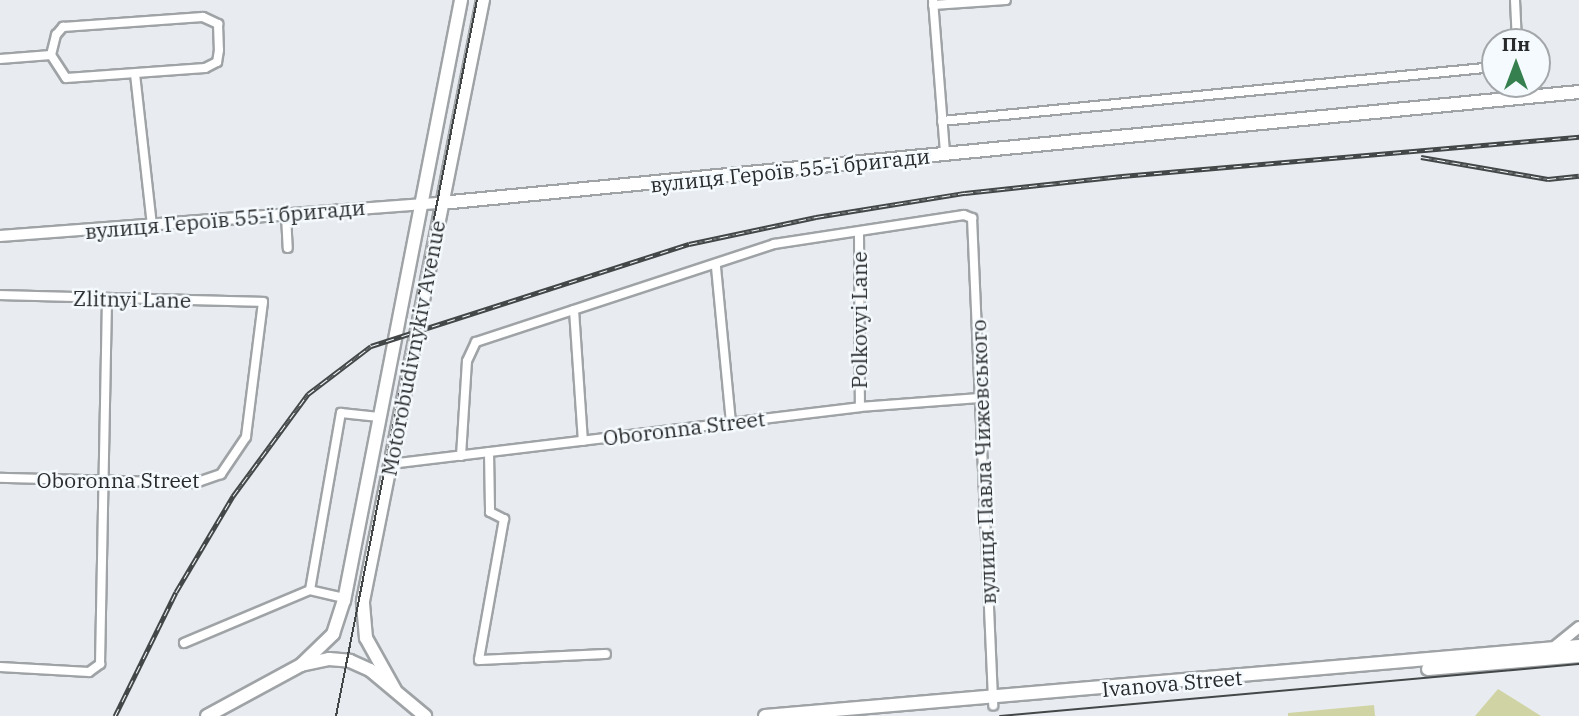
<!DOCTYPE html>
<html>
<head>
<meta charset="utf-8">
<style>
  body { margin:0 }
  #map { position:relative; width:1579px; height:716px; overflow:hidden; background:#e8ecf0; font-family:"IBM Plex Serif",serif }
  div>[style] { position:absolute }
  .green>* { inset:0; background:#d0d4a4 }
  .roads { filter:drop-shadow(2px 0 #9fa3a6) drop-shadow(-2px 0 #9fa3a6) drop-shadow(0 2px #9fa3a6) drop-shadow(0 -2px #9fa3a6) }
  .minor>* { height:8px; margin:-4px; padding:0 4px; transform-origin:4px; border-radius:4px; background:#fff }
  .tertiary>* { height:10px; margin:-5px; padding:0 5px; transform-origin:5px; border-radius:5px; background:#fff }
  .secondary>* { height:12px; margin:-6px; padding:0 6px; transform-origin:6px; border-radius:6px; background:#fff }
  .tram>* { height:2px; margin:-1px; padding:0 1px; transform-origin:1px; border-radius:1px; background:#444748 }
  .rail>* { height:5px; margin-top:-2.5px; transform-origin:0; background:repeating-linear-gradient(90deg,#f5fafe 0 8px,#444748 0 16px); box-sizing:border-box; border-block:2px solid #444748 }
  span { translate:-50% -50%; white-space:nowrap; text-align:center; line-height:1.15; -webkit-text-stroke:5px #f5fafe; paint-order:stroke }
  .street-label { font-size:21px; color:#282a2b }
  .north { position:absolute; left:1481px; top:28px; width:70px; height:70px; box-sizing:border-box; background:#f5fafe; border:2px solid #a3a7aa; border-radius:50%; rotate:0deg; font-size:19px; font-weight:700; line-height:28px; text-align:center; color:#282a2b }
  .north::after { content:''; display:block; margin:auto; width:24px; height:32px; background:#35804e; clip-path:polygon(50% 0,100% 100%,50% 72%,0 100%) }
</style>
</head>
<body>
<div id="map">
  <div class="green">
    <i style="clip-path:polygon(1498px 689px,1541px 716px,1475px 716px)"></i>
    <i style="clip-path:polygon(1374px 705px,1375px 716px,1288px 716px,1288px 713px)"></i>
  </div>
  <div class="roads">
    <div class="minor">
      <i style="left:933px;top:0;width:154px;rotate:85.5deg"></i>
      <i style="left:1515px;top:0;width:42px;rotate:87.3deg"></i>
      <i style="left:933px;top:5px;width:73px;rotate:-3.9deg"></i>
      <i style="left:203px;top:17px;width:17px;rotate:25deg"></i>
      <i style="left:218px;top:24px;width:26px;rotate:88deg"></i>
      <i style="left:219px;top:50px;width:12px;rotate:99deg"></i>
      <i style="left:217px;top:62px;width:13px;rotate:153deg"></i>
      <i style="left:205px;top:68px;width:139px;rotate:175.9deg"></i>
      <i style="left:66px;top:78px;width:27px;rotate:-123deg"></i>
      <i style="left:51px;top:55px;width:21px;rotate:-76deg"></i>
      <i style="left:56px;top:35px;width:11px;rotate:-49deg"></i>
      <i style="left:63px;top:27px;width:140px;rotate:-4.1deg"></i>
      <i style="left:0;top:59px;width:51px;rotate:-4.5deg"></i>
      <i style="left:135px;top:74px;width:153px;rotate:83.6deg"></i>
      <i style="left:1518px;top:84px;width:14px;rotate:90deg"></i>
      <i style="left:942px;top:121px;width:556px;rotate:-5.58deg"></i>
      <i style="left:286px;top:215px;width:33px;rotate:87deg"></i>
      <i style="left:859px;top:233px;width:174px;rotate:89.7deg"></i>
      <i style="left:716px;top:267px;width:156px;rotate:84.5deg"></i>
      <i style="left:0;top:295px;width:263px;rotate:1.5deg"></i>
      <i style="left:263px;top:302px;width:136px;rotate:97.2deg"></i>
      <i style="left:246px;top:437px;width:45px;rotate:124deg"></i>
      <i style="left:221px;top:474px;width:28px;rotate:161deg"></i>
      <i style="left:195px;top:483px;width:195px;rotate:-178.5deg"></i>
      <i style="left:574px;top:310px;width:131px;rotate:86.1deg"></i>
      <i style="left:489px;top:452px;width:60px;rotate:89deg"></i>
      <i style="left:490px;top:512px;width:16px;rotate:27deg"></i>
      <i style="left:504px;top:519px;width:143px;rotate:100.1deg"></i>
      <i style="left:479px;top:660px;width:127px;rotate:-2.7deg"></i>
      <i style="left:461px;top:456px;width:95px;rotate:-86.4deg"></i>
      <i style="left:467px;top:361px;width:21px;rotate:-65deg"></i>
      <i style="left:476px;top:342px;width:314px;rotate:-18.2deg"></i>
      <i style="left:774px;top:244px;width:192px;rotate:-8.7deg"></i>
      <i style="left:964px;top:215px;width:9px;rotate:21deg"></i>
      <i style="left:972px;top:218px;width:488px;rotate:87.5deg"></i>
      <i style="left:390px;top:464px;width:473px;rotate:-6.9deg"></i>
      <i style="left:860px;top:407px;width:119px;rotate:-4.3deg"></i>
      <i style="left:344px;top:598px;width:35px;rotate:-167deg"></i>
      <i style="left:310px;top:590px;width:180px;rotate:-80.1deg"></i>
      <i style="left:341px;top:413px;width:38px;rotate:6deg"></i>
      <i style="left:184px;top:643px;width:137px;rotate:-22.8deg"></i>
      <i style="left:0;top:667px;width:89px;rotate:3.2deg"></i>
      <i style="left:89px;top:672px;width:14px;rotate:-36deg"></i>
      <i style="left:100px;top:664px;width:364px;rotate:-88.9deg"></i>
    </div>
    <div class="tertiary">
      <i style="left:0;top:236px;width:442px;rotate:-4.3deg"></i>
      <i style="left:1552px;top:649px;width:35px;rotate:-39deg"></i>
    </div>
    <div class="secondary">
      <i style="left:441px;top:203px;width:1143px;rotate:-5.57deg"></i>
      <i style="left:301px;top:665px;width:45px;rotate:-44.1deg"></i>
      <i style="left:333px;top:634px;width:35px;rotate:-72deg"></i>
      <i style="left:344px;top:601px;width:612px;rotate:-78.98deg"></i>
      <i style="left:1428px;top:669px;width:152px;rotate:-4.9deg"></i>
      <i style="left:395px;top:690px;width:60px;rotate:-119.1deg"></i>
      <i style="left:366px;top:638px;width:37px;rotate:-95deg"></i>
      <i style="left:363px;top:601px;width:613px;rotate:-78.71deg"></i>
      <i style="left:207px;top:716px;width:107px;rotate:-28.5deg"></i>
      <i style="left:301px;top:665px;width:29px;rotate:-12deg"></i>
      <i style="left:329px;top:659px;width:21px;rotate:5deg"></i>
      <i style="left:350px;top:661px;width:22px;rotate:24deg"></i>
      <i style="left:370px;top:670px;width:72px;rotate:39.9deg"></i>
      <i style="left:765px;top:716px;width:817px;rotate:-4.92deg"></i>
    </div>
  </div>
  <div class="tram">
    <i style="left:336px;top:716px;width:730px;rotate:-78.86deg"></i>
    <i style="left:1000px;top:716px;width:581px;rotate:-5.13deg"></i>
  </div>
  <div class="rail">
    <i style="left:1421px;top:157px;width:129px;rotate:9.8deg"></i>
    <i style="left:1548px;top:179px;width:31px;rotate:-6deg"></i>
    <i style="left:115px;top:716px;width:138px;rotate:-63.8deg"></i>
    <i style="left:176px;top:592px;width:112px;rotate:-59.3deg"></i>
    <i style="left:233px;top:496px;width:127px;rotate:-53.7deg"></i>
    <i style="left:308px;top:394px;width:79px;rotate:-37.3deg"></i>
    <i style="left:371px;top:346px;width:334px;rotate:-17.8deg"></i>
    <i style="left:689px;top:244px;width:130px;rotate:-12deg"></i>
    <i style="left:816px;top:217px;width:151px;rotate:-9.2deg"></i>
    <i style="left:965px;top:193px;width:158px;rotate:-6.2deg"></i>
    <i style="left:1122px;top:176px;width:459px;rotate:-4.9deg"></i>
  </div>
  <div class="street-label">
    <span style="left:790px;top:170px;rotate:-6deg">вулиця Героїв 55-ї бригади</span>
    <span style="left:225px;top:219px;rotate:-5deg">вулиця Героїв 55-ї бригади</span>
    <span style="left:132px;top:299px;rotate:1deg">Zlitnyi Lane</span>
    <span style="left:859px;top:320px;rotate:-90deg">Polkovyi Lane</span>
    <span style="left:413px;top:348px;rotate:-79deg">Motorobudivnykiv Avenue</span>
    <span style="left:684px;top:428px;rotate:-7deg">Oboronna Street</span>
    <span style="left:983px;top:462px;rotate:-92deg">вулиця Павла Чижевського</span>
    <span style="left:118px;top:480px">Oboronna Street</span>
    <span style="left:1172px;top:683px;rotate:-5deg">Ivanova Street</span>
  </div>
  <div class="north">Пн</div>
</div>
</body>
</html>
